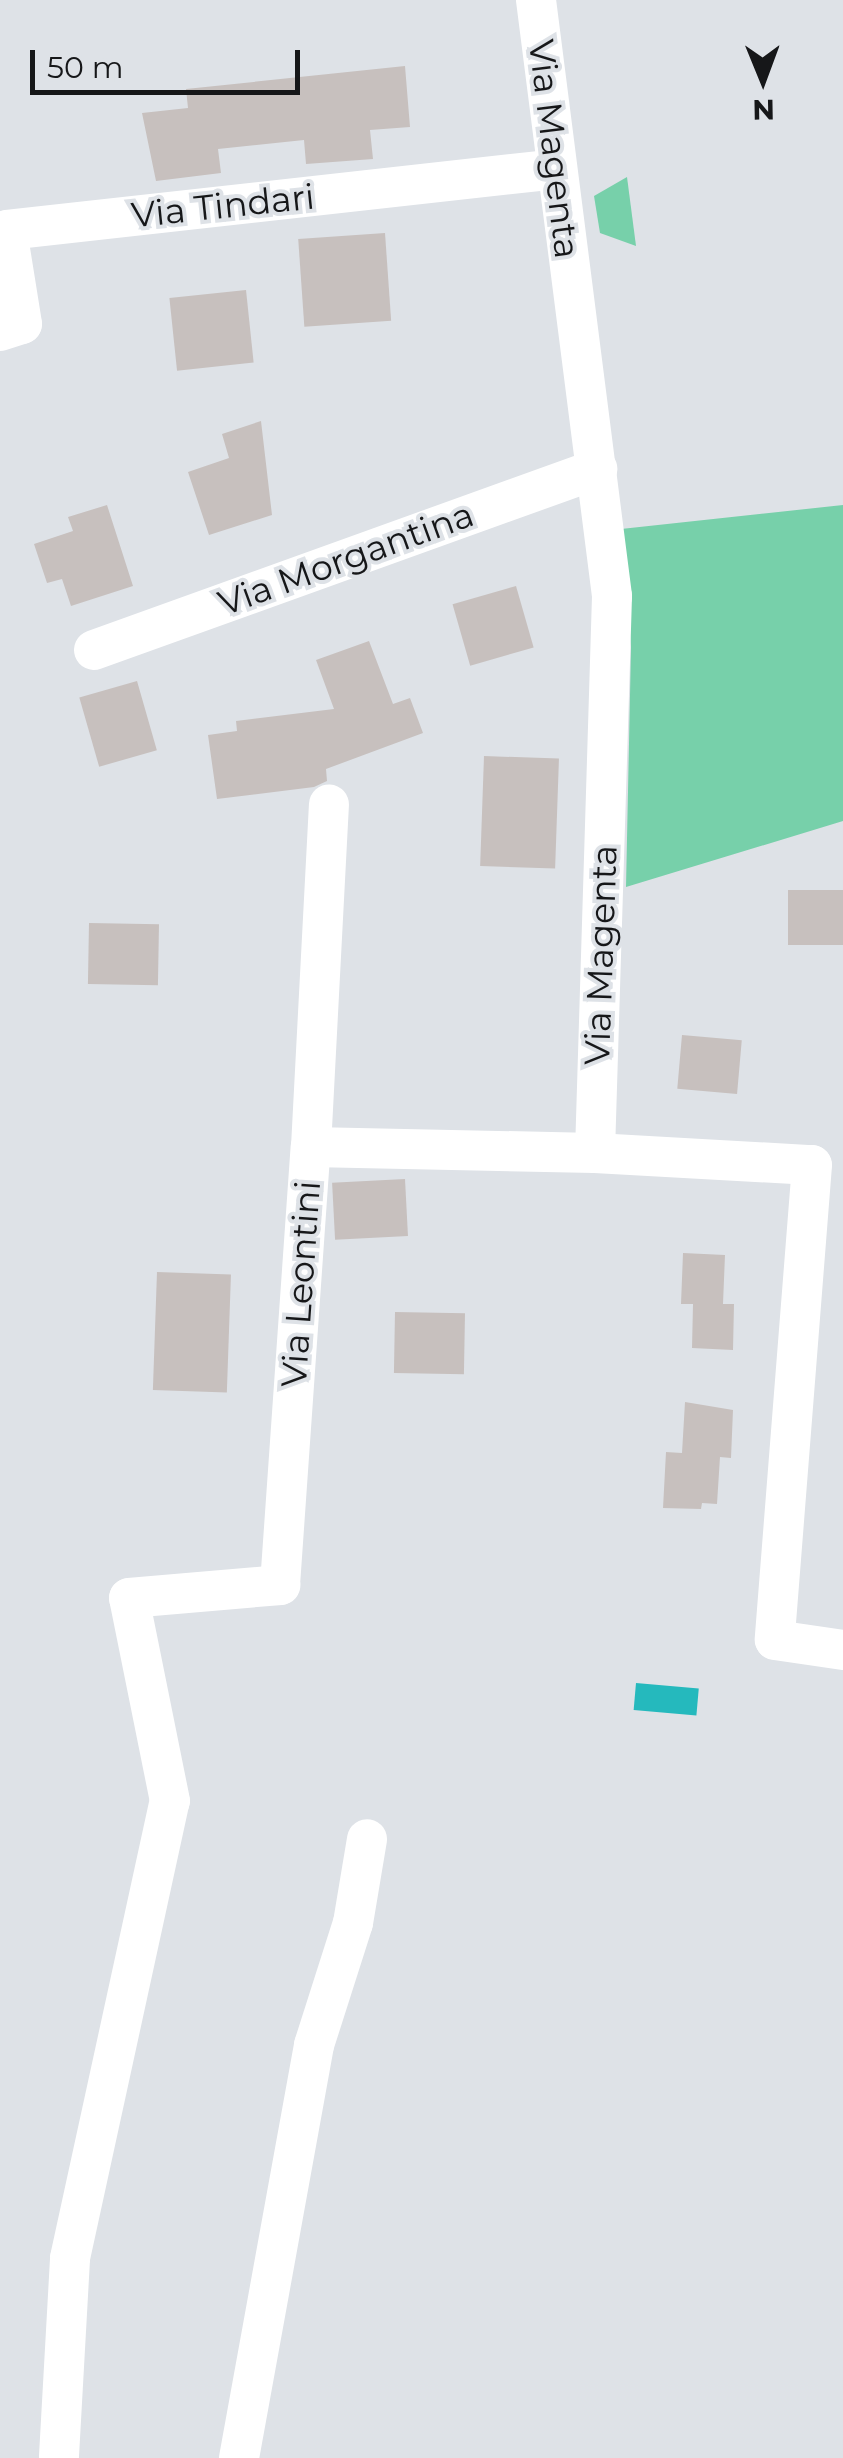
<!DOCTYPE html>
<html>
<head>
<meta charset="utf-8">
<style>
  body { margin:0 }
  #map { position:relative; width:843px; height:2458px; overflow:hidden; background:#dee2e7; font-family:Montserrat,sans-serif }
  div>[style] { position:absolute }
  .green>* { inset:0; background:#77d0aa }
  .water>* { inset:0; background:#25b9bd; transform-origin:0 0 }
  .building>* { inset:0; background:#c7c0be; transform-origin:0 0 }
  .street>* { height:40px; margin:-20px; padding:0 20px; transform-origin:20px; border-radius:20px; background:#fff }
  span { translate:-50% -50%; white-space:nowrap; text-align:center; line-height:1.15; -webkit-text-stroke:8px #dee2e7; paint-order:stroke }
  .street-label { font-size:35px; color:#161719 }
  .north { position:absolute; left:713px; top:30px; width:100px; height:100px; -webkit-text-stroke:8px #dee2e7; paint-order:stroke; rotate:179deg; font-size:28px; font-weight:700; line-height:40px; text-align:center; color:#161719 }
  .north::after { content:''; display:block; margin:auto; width:35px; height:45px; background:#161719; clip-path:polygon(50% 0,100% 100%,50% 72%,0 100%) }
  .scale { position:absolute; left:30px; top:50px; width:270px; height:45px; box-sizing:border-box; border:5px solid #161719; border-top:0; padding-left:12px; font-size:30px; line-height:35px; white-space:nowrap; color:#161719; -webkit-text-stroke:8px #dee2e7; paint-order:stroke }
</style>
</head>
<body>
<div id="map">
  <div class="green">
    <i style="clip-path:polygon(627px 177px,636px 246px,600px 233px,594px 196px)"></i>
    <i style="clip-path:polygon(843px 505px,843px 821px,626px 887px,631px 647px,621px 529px)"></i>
  </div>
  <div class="water">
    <i style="left:636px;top:1683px;width:63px;height:27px;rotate:5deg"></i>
  </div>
  <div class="building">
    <i style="clip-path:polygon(405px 66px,410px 127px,370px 130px,373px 159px,306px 164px,304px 140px,218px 149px,221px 173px,156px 181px,142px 113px,188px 108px,186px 89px)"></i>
    <i style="left:385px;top:233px;width:88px;height:87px;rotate:86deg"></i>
    <i style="left:246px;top:290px;width:73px;height:77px;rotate:84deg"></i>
    <i style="clip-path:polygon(261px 421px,272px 515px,209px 535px,188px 472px,229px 458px,222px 434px)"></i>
    <i style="clip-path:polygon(107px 505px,133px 586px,71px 606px,62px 579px,47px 583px,34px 544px,73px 531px,68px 517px)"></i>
    <i style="left:516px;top:586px;width:64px;height:66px;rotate:74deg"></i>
    <i style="clip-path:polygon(369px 641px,393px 704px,410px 698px,423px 733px,326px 769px,327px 781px,314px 787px,217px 799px,208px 735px,237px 731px,236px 721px,334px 709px,316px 660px)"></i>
    <i style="left:137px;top:681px;width:72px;height:60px;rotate:74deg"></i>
    <i style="left:484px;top:756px;width:75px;height:110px;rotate:2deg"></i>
    <i style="left:843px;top:890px;width:55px;height:55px;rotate:90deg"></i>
    <i style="left:89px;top:923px;width:70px;height:61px;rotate:1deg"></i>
    <i style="left:682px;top:1035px;width:60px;height:54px;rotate:5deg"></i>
    <i style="left:405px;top:1179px;width:57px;height:73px;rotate:87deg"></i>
    <i style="clip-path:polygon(683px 1253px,725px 1255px,723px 1304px,734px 1304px,733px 1350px,692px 1348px,693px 1304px,681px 1304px)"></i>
    <i style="left:157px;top:1272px;width:74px;height:118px;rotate:2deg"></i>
    <i style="left:395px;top:1312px;width:70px;height:61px;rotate:1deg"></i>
    <i style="clip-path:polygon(685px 1402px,733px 1410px,731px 1458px,720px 1457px,717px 1504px,702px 1503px,701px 1509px,663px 1508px,666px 1452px,682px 1453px)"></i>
  </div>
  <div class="street">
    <i style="left:536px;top:0;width:601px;rotate:82.73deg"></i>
    <i style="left:612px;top:596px;width:557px;rotate:91.75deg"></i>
    <i style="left:595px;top:1153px;width:217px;rotate:3.2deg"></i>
    <i style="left:812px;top:1165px;width:476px;rotate:94.5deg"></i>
    <i style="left:775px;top:1640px;width:69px;rotate:8.4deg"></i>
    <i style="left:0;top:331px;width:23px;rotate:-18deg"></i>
    <i style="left:22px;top:324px;width:95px;rotate:-99.1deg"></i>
    <i style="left:7px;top:230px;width:553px;rotate:-6.33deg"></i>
    <i style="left:94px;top:650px;width:535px;rotate:-19.79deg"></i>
    <i style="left:311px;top:1147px;width:343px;rotate:-87deg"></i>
    <i style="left:59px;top:2456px;width:198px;rotate:-86.8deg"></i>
    <i style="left:70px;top:2258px;width:468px;rotate:-77.7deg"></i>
    <i style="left:170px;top:1801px;width:207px;rotate:-101.4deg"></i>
    <i style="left:129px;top:1598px;width:152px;rotate:-4.9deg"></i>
    <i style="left:280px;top:1585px;width:439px;rotate:-86deg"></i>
    <i style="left:311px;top:1147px;width:284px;rotate:1.2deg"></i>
    <i style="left:239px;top:2458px;width:420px;rotate:-79.7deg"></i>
    <i style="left:314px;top:2045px;width:128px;rotate:-72.3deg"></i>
    <i style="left:353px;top:1923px;width:85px;rotate:-80.5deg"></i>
  </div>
  <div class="street-label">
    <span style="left:554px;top:149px;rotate:83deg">Via Magenta</span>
    <span style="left:223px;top:206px;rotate:-6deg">Via Tindari</span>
    <span style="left:346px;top:559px;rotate:-20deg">Via Morgantina</span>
    <span style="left:601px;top:955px;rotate:-88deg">Via Magenta</span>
    <span style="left:301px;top:1284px;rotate:-86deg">Via Leontini</span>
  </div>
  <div class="north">N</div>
  <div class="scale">50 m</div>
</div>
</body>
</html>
